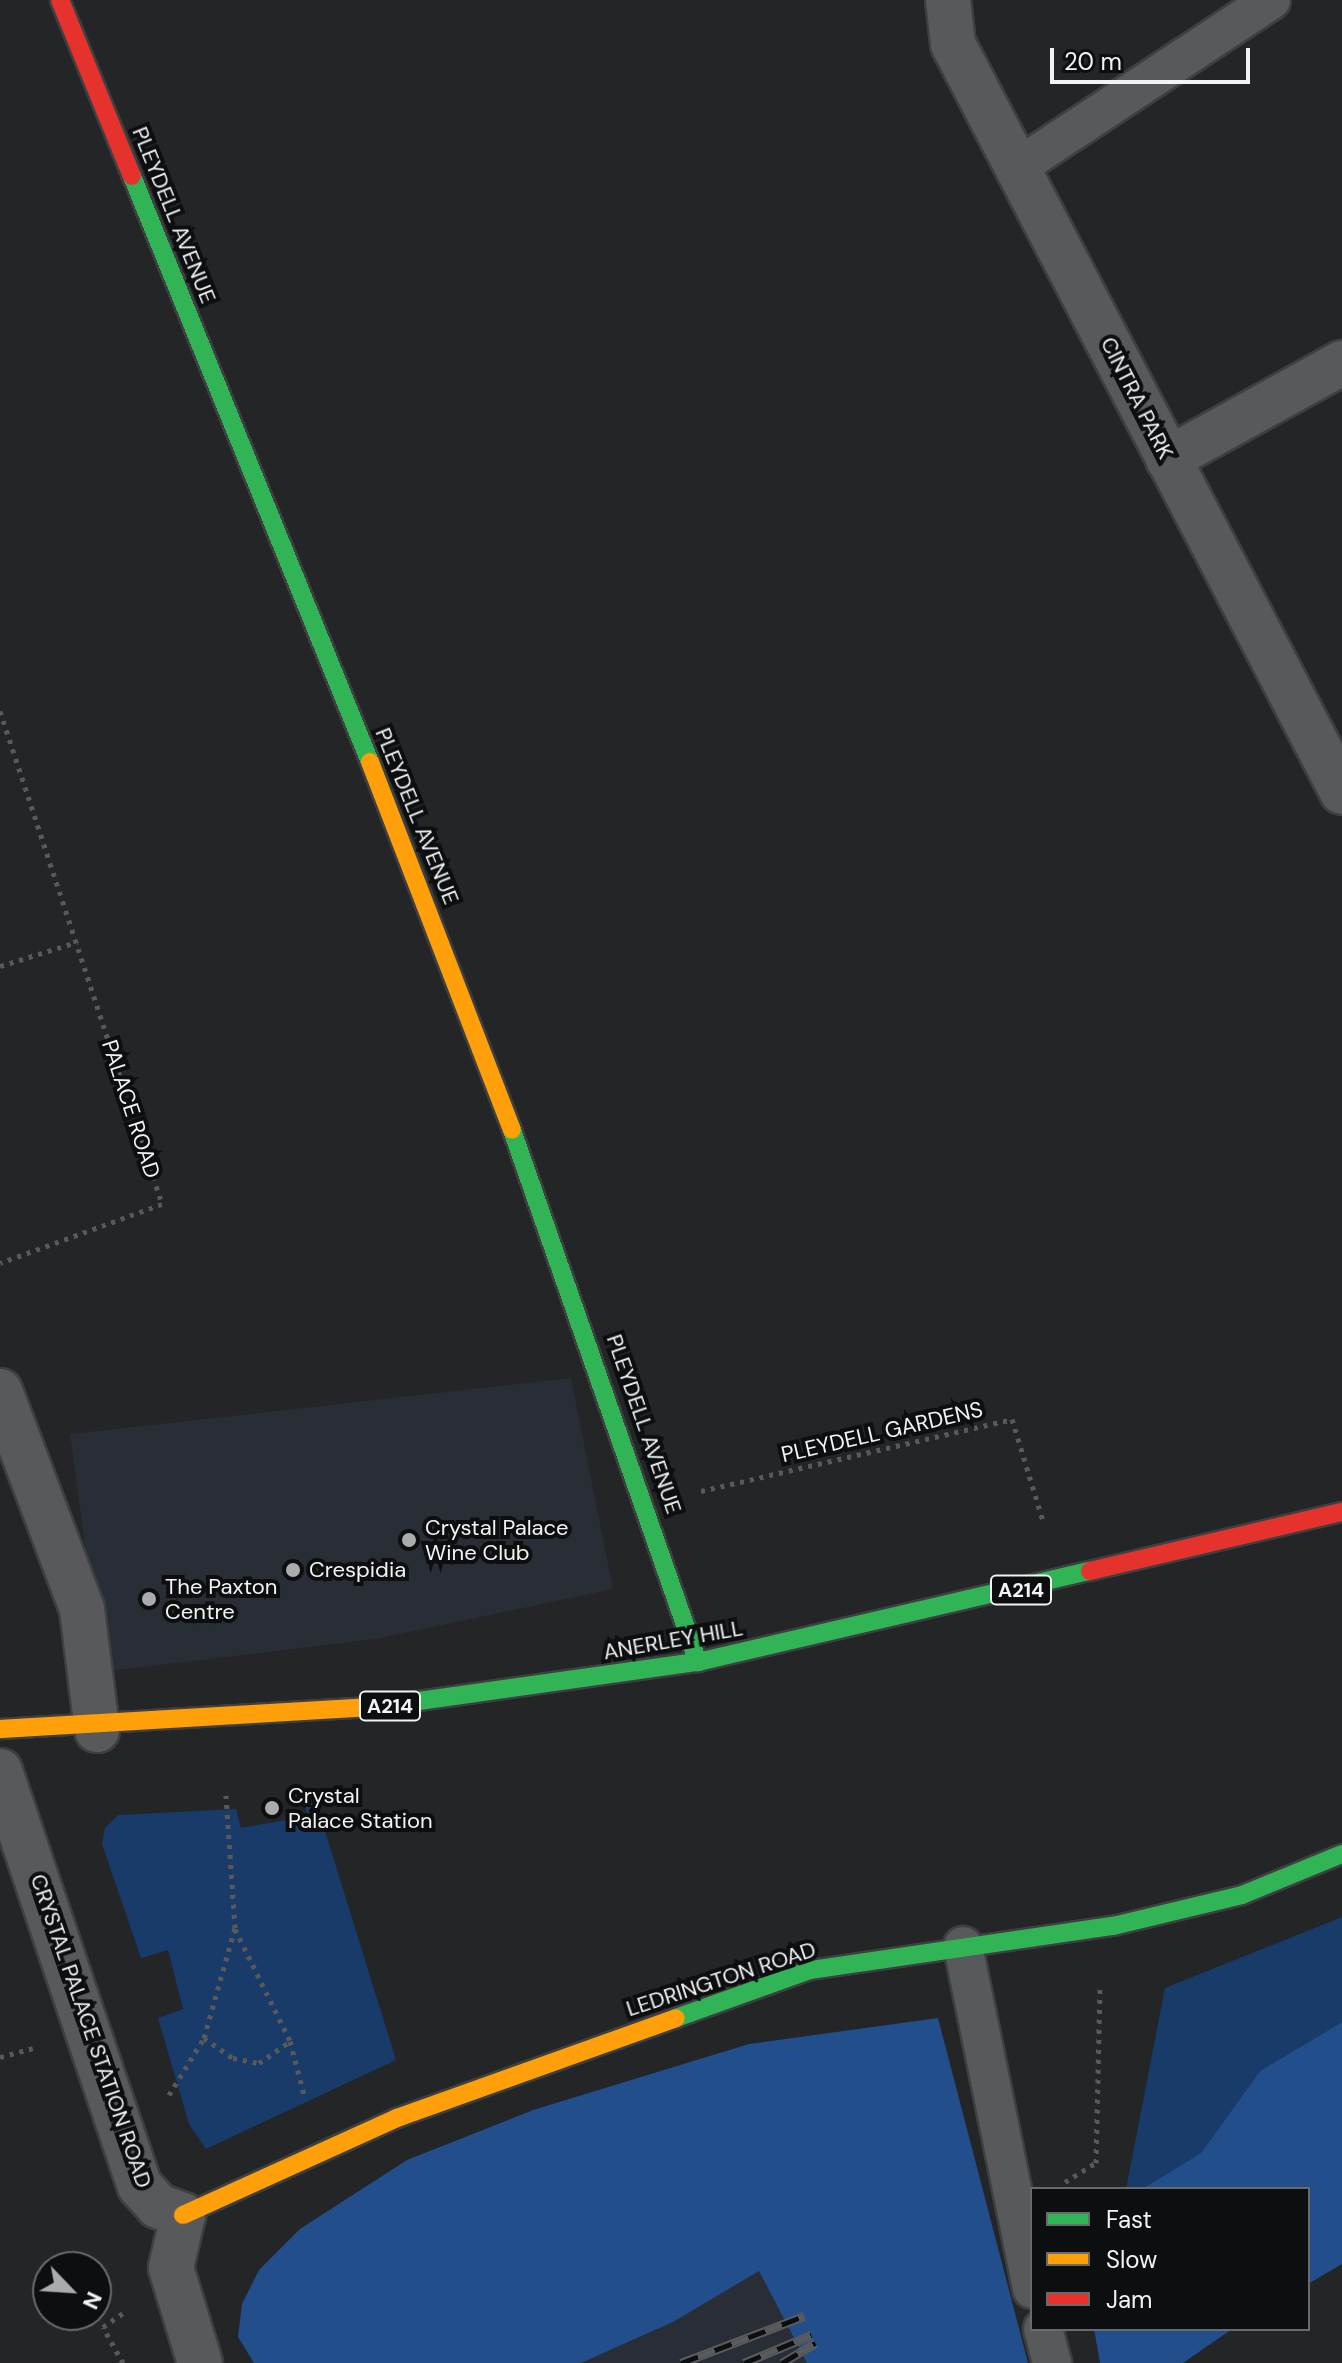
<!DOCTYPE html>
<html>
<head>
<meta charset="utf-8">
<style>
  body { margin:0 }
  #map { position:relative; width:1342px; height:2363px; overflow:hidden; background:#232527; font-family:"DM Sans",sans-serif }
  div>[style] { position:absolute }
  .built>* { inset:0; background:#292d35 }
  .green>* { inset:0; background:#183b6a }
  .forest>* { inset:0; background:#224e8b }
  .path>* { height:5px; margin-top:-2.5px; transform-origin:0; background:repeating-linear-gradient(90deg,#59595a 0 4px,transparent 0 10px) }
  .roads { filter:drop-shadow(2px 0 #3e3f41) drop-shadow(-2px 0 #3e3f41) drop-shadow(0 2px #3e3f41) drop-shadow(0 -2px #3e3f41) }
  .lane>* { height:38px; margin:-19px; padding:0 19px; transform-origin:19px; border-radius:19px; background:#58595a }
  .street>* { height:44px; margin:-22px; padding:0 22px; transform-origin:22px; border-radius:22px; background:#58595a }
  .fast>* { height:18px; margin:-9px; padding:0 9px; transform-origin:9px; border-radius:9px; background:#30b455 }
  .slow>* { height:18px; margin:-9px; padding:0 9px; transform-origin:9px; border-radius:9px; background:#ff9f0a }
  .jam>* { height:18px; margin:-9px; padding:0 9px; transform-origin:9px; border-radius:9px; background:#e5322d }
  .rail>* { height:9px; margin-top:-4.5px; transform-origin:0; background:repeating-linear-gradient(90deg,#0d0e0f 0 18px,#5a5b5d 0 36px); box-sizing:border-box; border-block:2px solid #5a5b5d }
  .dots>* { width:22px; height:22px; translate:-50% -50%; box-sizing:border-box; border:4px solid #0d0e0f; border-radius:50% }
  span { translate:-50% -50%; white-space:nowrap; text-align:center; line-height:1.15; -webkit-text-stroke:8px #0d0e0f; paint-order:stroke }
  .shield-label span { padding:2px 6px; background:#0d0e0f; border:2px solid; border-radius:6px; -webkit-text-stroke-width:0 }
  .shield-label { font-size:20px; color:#f1f3f5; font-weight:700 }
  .street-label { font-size:22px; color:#f1f3f5 }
  .poi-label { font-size:22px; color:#f1f3f5 }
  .left { translate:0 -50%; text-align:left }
  .legend { position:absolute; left:1030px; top:2187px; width:280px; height:144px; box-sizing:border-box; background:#0d0e0f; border:2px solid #686a6b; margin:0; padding:10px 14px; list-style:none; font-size:24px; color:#f1f3f5 }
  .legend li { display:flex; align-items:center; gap:16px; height:40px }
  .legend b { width:40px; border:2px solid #686a6b }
  .north { position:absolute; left:32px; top:2251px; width:80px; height:80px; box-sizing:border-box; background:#0d0e0f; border:2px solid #686a6b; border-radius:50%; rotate:115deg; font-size:22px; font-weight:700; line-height:32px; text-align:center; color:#f1f3f5 }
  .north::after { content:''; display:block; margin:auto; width:28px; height:36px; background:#a9abad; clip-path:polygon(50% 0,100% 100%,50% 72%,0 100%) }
  .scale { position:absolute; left:1050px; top:48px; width:200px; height:36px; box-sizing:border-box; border:4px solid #f1f3f5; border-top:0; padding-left:10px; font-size:24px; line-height:28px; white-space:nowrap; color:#f1f3f5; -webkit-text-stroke:6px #0d0e0f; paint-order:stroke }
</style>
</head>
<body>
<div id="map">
  <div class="built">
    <i style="clip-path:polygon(571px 1378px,613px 1589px,376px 1639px,102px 1672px,70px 1434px)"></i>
    <i style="clip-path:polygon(759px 2270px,807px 2363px,581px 2363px,673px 2322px)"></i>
  </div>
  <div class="green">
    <i style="clip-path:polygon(316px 1802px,396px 2060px,206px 2149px,189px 2124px,158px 2018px,183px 2009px,168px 1950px,141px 1958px,102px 1844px,105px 1828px,118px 1815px,236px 1809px,241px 1828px,307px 1816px,305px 1804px)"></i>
    <i style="clip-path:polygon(1342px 1917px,1342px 2022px,1260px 2071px,1201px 2153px,1142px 2189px,1126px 2189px,1165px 1988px)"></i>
  </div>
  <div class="forest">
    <i style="clip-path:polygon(938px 2018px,1028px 2363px,807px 2363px,759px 2271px,673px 2322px,581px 2363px,254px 2363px,238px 2337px,242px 2304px,259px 2270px,300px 2229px,407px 2160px,533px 2110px,749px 2044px)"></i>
    <i style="clip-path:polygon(1342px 2022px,1342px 2264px,1308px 2284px,1308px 2189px,1142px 2189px,1201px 2153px,1260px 2071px)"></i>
    <i style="clip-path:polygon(1094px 2329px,1232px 2329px,1183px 2363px,1100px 2363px)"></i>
  </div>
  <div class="path">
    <i style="left:0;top:711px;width:519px;rotate:71.81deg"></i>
    <i style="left:162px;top:1204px;width:172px;rotate:160deg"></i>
    <i style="left:0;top:966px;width:81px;rotate:-17.3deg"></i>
    <i style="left:701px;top:1491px;width:319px;rotate:-13deg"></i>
    <i style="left:1012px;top:1419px;width:110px;rotate:73.1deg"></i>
    <i style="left:235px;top:1929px;width:125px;rotate:63.8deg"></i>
    <i style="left:204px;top:2038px;width:35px;rotate:35deg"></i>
    <i style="left:233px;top:2058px;width:26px;rotate:11deg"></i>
    <i style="left:259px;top:2063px;width:38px;rotate:-35deg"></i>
    <i style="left:290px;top:2041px;width:59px;rotate:75.3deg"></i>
    <i style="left:0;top:2057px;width:34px;rotate:-15deg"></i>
    <i style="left:169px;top:2095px;width:67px;rotate:-58.4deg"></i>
    <i style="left:204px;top:2038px;width:114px;rotate:-74.3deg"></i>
    <i style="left:235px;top:1928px;width:133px;rotate:-93.9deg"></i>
    <i style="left:1065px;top:2182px;width:36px;rotate:-32deg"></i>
    <i style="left:1096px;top:2163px;width:177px;rotate:-88.7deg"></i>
    <i style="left:123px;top:2363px;width:41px;rotate:-119.1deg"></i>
    <i style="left:103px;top:2327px;width:24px;rotate:-35deg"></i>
  </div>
  <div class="roads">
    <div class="lane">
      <i style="left:1018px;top:167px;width:303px;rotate:-33.4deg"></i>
      <i style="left:963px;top:1946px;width:350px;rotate:78.6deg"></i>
      <i style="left:1043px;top:2329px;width:35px;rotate:75deg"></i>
    </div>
    <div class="street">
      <i style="left:948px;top:0;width:44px;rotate:83.5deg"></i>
      <i style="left:953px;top:44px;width:843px;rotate:62.52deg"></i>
      <i style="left:1168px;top:459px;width:199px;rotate:-28.9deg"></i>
      <i style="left:0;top:1391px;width:233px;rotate:69.4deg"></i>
      <i style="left:82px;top:1609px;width:122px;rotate:82.9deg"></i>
      <i style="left:0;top:1771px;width:438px;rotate:71.4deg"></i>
      <i style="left:140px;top:2186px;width:27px;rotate:48deg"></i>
      <i style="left:158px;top:2206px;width:27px;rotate:20deg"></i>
      <i style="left:183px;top:2215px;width:54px;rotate:102.8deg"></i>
      <i style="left:171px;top:2268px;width:99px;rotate:73deg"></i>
    </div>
    <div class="fast">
      <i style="left:132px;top:176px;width:632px;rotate:67.9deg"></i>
      <i style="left:512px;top:1130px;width:564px;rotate:70.73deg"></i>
      <i style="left:383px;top:1706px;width:318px;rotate:-8deg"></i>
      <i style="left:698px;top:1662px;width:402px;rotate:-13.1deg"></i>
      <i style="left:676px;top:2018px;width:142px;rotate:-19.7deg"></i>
      <i style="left:810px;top:1970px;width:306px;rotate:-8.3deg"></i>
      <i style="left:1113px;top:1926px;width:133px;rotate:-13.5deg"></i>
      <i style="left:1242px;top:1895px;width:108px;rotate:-22.3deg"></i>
    </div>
    <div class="slow">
      <i style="left:370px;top:762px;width:394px;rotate:68.9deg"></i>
      <i style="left:0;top:1729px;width:384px;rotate:-3.4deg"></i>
      <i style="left:183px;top:2215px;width:235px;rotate:-24.4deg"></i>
      <i style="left:397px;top:2118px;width:296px;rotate:-19.7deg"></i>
    </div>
    <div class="jam">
      <i style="left:60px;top:0;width:190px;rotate:67.8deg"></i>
      <i style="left:1090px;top:1571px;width:259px;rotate:-13.2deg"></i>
    </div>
  </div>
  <div class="rail">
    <i style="left:681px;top:2363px;width:132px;rotate:-20.9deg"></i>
    <i style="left:744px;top:2363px;width:73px;rotate:-22.7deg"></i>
    <i style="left:782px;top:2363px;width:39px;rotate:-31deg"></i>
  </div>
  <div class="dots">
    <i style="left:409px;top:1540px;background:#a9abad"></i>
    <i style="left:293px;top:1570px;background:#a9abad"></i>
    <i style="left:149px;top:1599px;background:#a9abad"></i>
    <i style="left:272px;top:1808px;background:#a9abad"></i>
  </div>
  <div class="shield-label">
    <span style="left:1021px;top:1590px">A214</span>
    <span style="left:390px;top:1706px">A214</span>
  </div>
  <div class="street-label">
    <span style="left:174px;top:215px;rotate:68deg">PLEYDELL AVENUE</span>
    <span style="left:1137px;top:398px;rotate:63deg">CINTRA PARK</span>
    <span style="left:417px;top:816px;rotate:68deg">PLEYDELL AVENUE</span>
    <span style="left:131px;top:1109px;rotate:72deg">PALACE ROAD</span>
    <span style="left:644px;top:1424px;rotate:71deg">PLEYDELL AVENUE</span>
    <span style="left:882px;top:1432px;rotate:-13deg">PLEYDELL GARDENS</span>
    <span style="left:673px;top:1640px;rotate:-10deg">ANERLEY HILL</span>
    <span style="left:721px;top:1979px;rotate:-18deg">LEDRINGTON ROAD</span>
    <span style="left:91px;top:2031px;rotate:71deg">CRYSTAL PALACE STATION ROAD</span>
  </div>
  <div class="poi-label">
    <span class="left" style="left:425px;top:1540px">Crystal Palace<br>Wine Club</span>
    <span class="left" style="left:309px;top:1570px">Crespidia</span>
    <span class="left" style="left:165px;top:1599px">The Paxton<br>Centre</span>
    <span class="left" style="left:288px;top:1808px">Crystal<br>Palace Station</span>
  </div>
  <ul class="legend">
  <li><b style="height:10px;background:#30b455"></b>Fast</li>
  <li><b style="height:10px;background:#ff9f0a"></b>Slow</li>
  <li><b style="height:10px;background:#e5322d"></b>Jam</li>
  </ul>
  <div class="north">N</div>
  <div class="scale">20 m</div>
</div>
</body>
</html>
